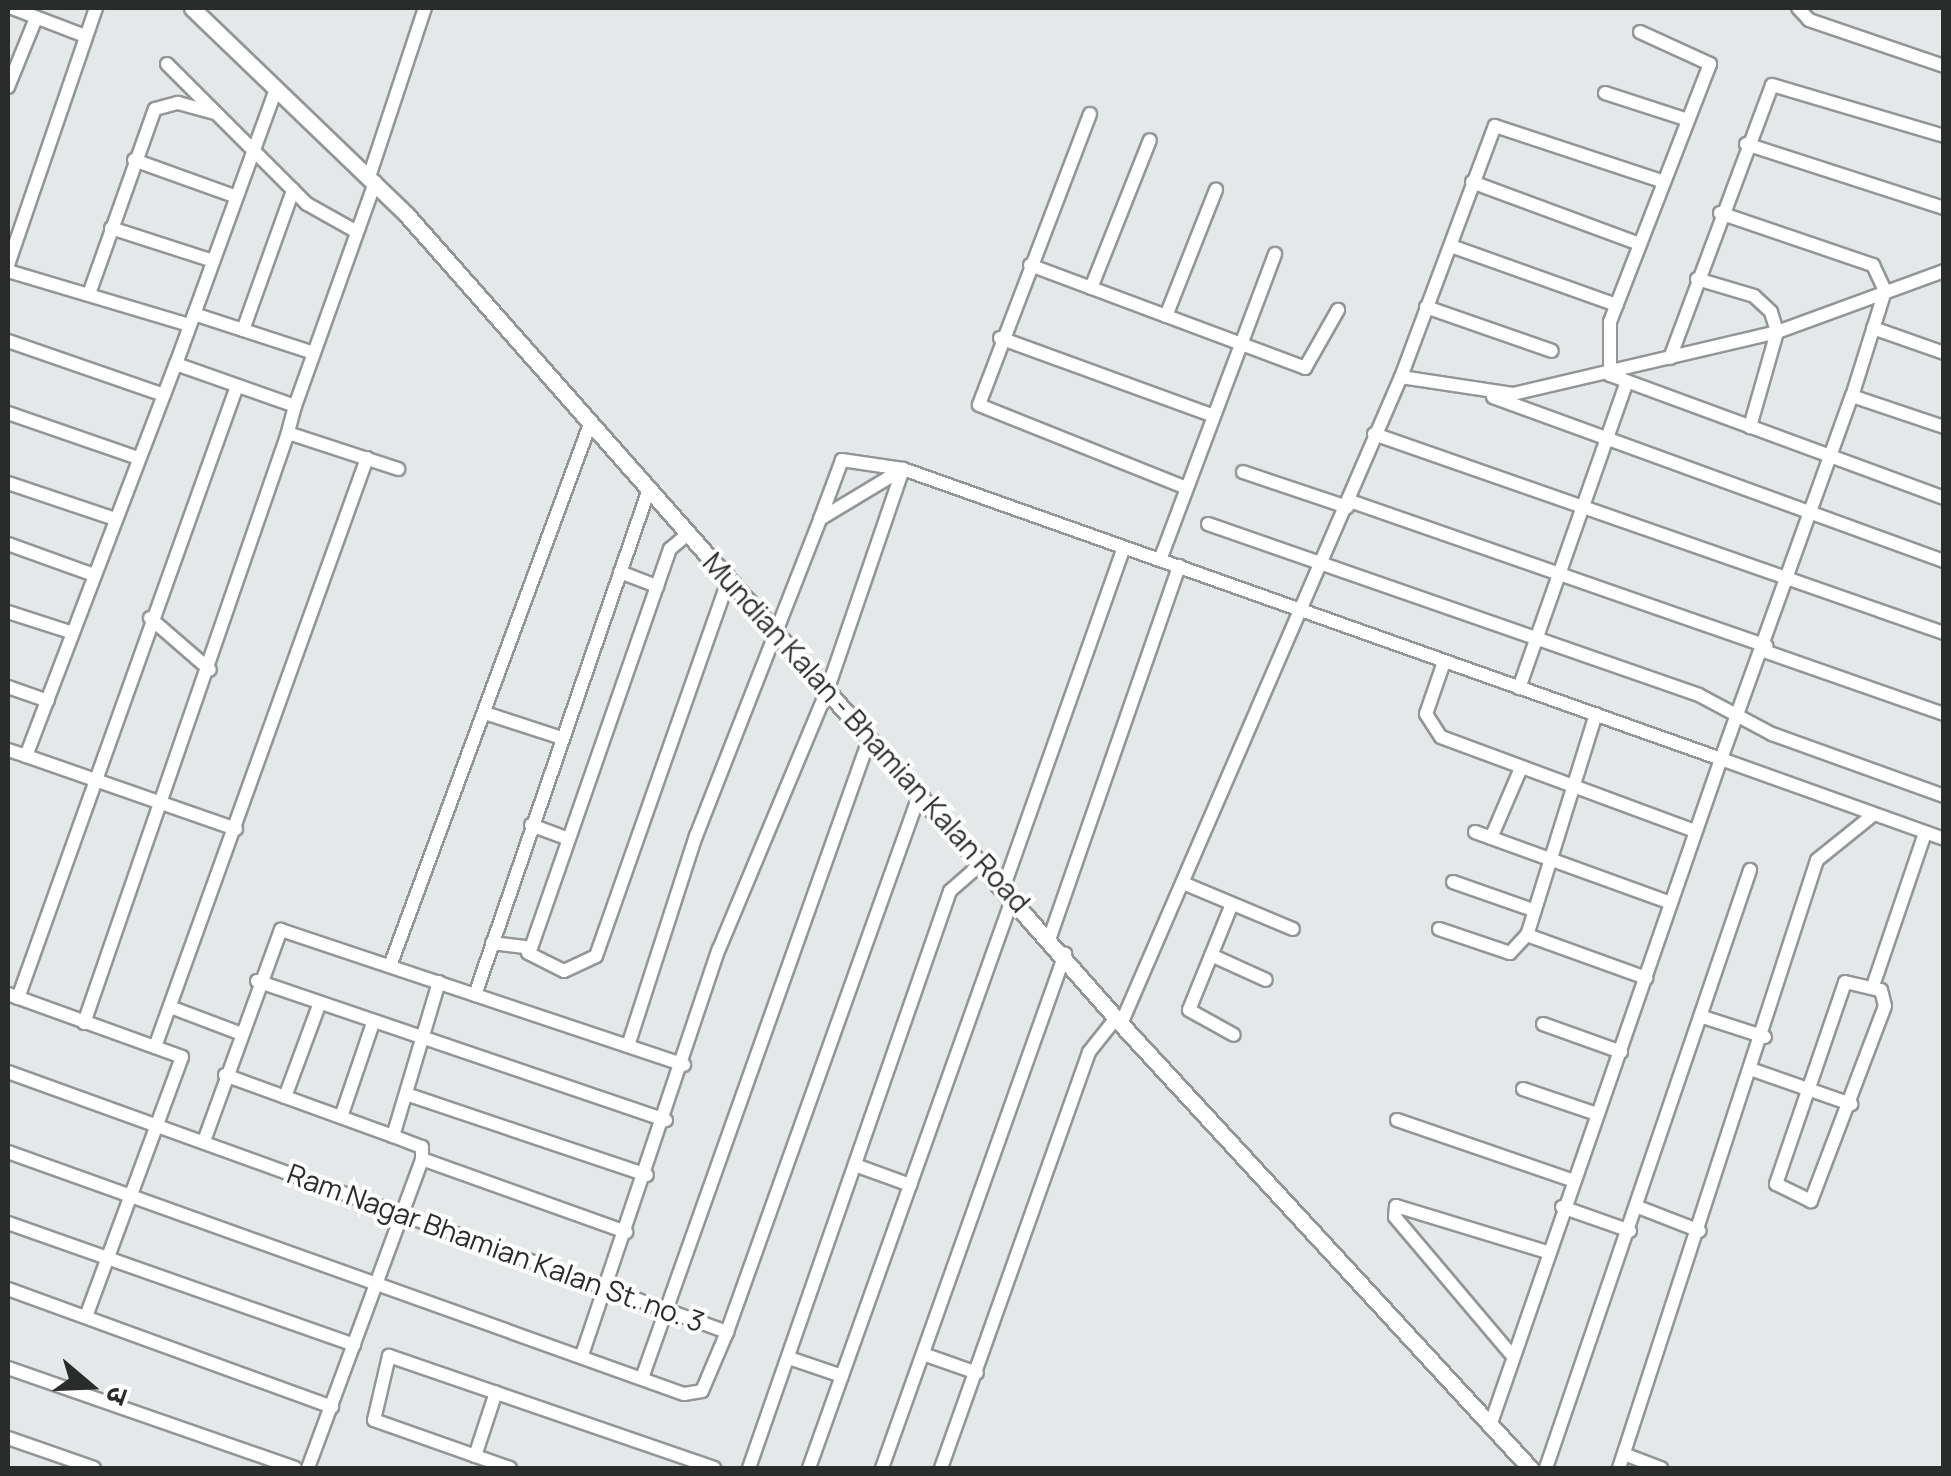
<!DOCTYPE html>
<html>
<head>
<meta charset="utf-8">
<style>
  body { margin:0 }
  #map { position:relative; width:1951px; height:1476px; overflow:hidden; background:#e4e8e9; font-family:Manrope,"Noto Sans Devanagari",sans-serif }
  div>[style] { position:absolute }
  .roads { filter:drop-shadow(2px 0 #939697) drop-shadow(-2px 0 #939697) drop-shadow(0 2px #939697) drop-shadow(0 -2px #939697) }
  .minor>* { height:12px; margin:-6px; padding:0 6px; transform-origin:6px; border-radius:6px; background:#fff }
  .tertiary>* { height:15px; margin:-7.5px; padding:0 7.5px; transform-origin:7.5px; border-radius:7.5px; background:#fff }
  span { translate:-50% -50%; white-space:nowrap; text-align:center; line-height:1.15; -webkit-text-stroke:8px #fff; paint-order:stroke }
  .street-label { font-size:28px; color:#2a2b2b }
  .frame { position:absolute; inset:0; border:10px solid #2a2b2b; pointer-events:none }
  .north { position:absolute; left:40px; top:1336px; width:100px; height:100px; -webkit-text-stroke:8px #fff; paint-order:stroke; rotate:109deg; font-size:28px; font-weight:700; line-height:40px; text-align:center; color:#2a2b2b }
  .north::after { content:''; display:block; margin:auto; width:35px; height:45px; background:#2a2b2b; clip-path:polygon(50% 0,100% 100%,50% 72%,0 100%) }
</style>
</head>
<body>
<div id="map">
  <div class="roads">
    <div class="minor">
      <i style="left:12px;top:8px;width:78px;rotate:21deg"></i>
      <i style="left:1798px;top:8px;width:16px;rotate:47deg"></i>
      <i style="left:1809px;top:20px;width:143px;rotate:18.8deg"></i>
      <i style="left:1640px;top:32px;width:77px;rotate:24.6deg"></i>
      <i style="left:1710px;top:64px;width:277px;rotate:111.2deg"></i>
      <i style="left:1610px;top:322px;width:53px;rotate:90deg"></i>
      <i style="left:1610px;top:375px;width:356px;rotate:20.2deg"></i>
      <i style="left:167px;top:64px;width:198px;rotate:45deg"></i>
      <i style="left:307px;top:204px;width:57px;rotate:29.2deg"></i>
      <i style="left:8px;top:87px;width:74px;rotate:-67.9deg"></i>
      <i style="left:1605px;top:93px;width:87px;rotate:18deg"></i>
      <i style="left:1090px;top:114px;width:311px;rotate:110.9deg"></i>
      <i style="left:979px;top:405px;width:223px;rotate:21.8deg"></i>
      <i style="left:1746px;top:144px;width:208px;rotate:17.9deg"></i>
      <i style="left:134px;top:160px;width:109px;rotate:19.8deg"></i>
      <i style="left:369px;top:177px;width:178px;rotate:-71.7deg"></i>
      <i style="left:1472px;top:182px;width:179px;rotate:20.3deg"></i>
      <i style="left:1720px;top:213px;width:162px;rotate:18.8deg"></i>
      <i style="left:1873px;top:265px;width:29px;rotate:65deg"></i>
      <i style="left:1885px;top:291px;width:110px;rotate:107.4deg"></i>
      <i style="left:111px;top:228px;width:107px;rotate:17.9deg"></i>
      <i style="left:1451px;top:246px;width:176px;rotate:19.6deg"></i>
      <i style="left:8px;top:265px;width:272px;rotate:-71.1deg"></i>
      <i style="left:1030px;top:265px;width:294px;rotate:20.5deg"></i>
      <i style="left:1305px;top:368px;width:67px;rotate:-60.4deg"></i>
      <i style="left:8px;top:271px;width:189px;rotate:16.6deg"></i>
      <i style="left:1697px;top:279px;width:59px;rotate:16.6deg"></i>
      <i style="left:1754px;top:296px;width:23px;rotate:43deg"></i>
      <i style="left:1771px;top:312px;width:21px;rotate:73deg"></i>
      <i style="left:1777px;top:332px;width:99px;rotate:105.9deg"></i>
      <i style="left:1091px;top:288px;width:159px;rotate:-68.3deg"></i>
      <i style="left:89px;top:294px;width:196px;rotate:-70.4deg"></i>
      <i style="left:155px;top:109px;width:24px;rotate:-15deg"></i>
      <i style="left:178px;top:103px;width:39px;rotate:15deg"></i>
      <i style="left:1426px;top:307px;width:133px;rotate:19.2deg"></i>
      <i style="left:194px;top:314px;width:126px;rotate:18deg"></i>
      <i style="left:1166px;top:316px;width:136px;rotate:-68.4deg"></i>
      <i style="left:1873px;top:328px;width:75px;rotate:19.4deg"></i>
      <i style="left:243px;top:330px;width:149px;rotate:-70.3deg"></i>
      <i style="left:1000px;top:338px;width:226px;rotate:20deg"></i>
      <i style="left:8px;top:341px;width:165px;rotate:19.1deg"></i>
      <i style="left:1670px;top:358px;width:291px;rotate:-69.5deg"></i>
      <i style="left:1772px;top:85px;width:179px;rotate:16.5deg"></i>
      <i style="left:176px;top:364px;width:293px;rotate:-70deg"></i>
      <i style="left:1401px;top:377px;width:268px;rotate:-69.5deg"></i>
      <i style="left:1495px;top:126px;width:178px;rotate:18.3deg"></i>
      <i style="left:1493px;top:397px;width:480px;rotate:20deg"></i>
      <i style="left:295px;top:406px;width:28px;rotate:105deg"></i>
      <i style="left:288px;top:433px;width:116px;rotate:18.1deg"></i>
      <i style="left:8px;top:413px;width:138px;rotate:19.1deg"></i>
      <i style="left:1374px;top:434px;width:604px;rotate:19.25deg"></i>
      <i style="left:1243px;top:472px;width:110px;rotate:18.6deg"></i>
      <i style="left:8px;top:483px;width:113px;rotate:18.6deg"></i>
      <i style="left:1350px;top:501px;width:441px;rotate:19.2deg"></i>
      <i style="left:1208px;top:524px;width:520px;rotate:19.2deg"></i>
      <i style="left:1699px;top:695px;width:83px;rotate:28.1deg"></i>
      <i style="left:1772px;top:734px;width:183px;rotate:19.8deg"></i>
      <i style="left:8px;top:544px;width:91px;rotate:19.8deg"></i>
      <i style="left:1160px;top:560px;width:327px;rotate:-69.4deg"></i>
      <i style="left:620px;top:572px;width:40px;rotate:21deg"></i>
      <i style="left:8px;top:612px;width:68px;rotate:17.9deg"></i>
      <i style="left:150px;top:618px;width:79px;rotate:40.9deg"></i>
      <i style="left:1764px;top:651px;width:191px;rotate:19.3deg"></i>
      <i style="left:1444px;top:662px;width:55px;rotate:109.1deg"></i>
      <i style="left:1426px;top:714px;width:27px;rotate:57deg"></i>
      <i style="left:1441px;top:737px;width:271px;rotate:20.3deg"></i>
      <i style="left:8px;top:687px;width:42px;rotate:19.3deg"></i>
      <i style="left:1519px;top:688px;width:319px;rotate:-70.6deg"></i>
      <i style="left:488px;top:714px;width:78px;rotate:18deg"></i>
      <i style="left:1596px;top:714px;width:232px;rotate:107.3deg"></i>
      <i style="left:1527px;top:935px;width:127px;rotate:19.9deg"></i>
      <i style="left:8px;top:750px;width:19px;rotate:18deg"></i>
      <i style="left:531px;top:825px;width:40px;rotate:20.2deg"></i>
      <i style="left:236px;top:829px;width:222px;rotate:-160.8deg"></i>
      <i style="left:26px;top:756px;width:420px;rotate:-69.1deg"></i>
      <i style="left:176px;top:364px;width:126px;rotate:19.4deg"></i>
      <i style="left:295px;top:406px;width:238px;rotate:-70.3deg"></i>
      <i style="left:1475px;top:832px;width:208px;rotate:19.9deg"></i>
      <i style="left:1491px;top:838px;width:76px;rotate:-66.8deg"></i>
      <i style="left:1453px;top:882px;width:85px;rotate:19.3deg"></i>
      <i style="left:1183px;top:883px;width:119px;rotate:22.7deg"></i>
      <i style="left:1004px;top:886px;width:359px;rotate:-70.5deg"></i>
      <i style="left:1232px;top:904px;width:114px;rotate:112.1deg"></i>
      <i style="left:1189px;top:1010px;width:51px;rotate:29.1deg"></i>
      <i style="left:1439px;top:929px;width:75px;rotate:18.7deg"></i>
      <i style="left:1510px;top:953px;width:25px;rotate:-47deg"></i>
      <i style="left:1050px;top:937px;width:393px;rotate:-70.8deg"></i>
      <i style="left:492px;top:943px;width:39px;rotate:7deg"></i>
      <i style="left:531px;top:948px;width:423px;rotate:-70.8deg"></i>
      <i style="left:670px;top:549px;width:25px;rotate:-40deg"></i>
      <i style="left:528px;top:953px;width:40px;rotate:26.6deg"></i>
      <i style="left:564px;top:971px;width:35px;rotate:-25deg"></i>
      <i style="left:596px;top:956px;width:401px;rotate:-70.6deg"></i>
      <i style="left:1211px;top:955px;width:60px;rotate:24.4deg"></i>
      <i style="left:390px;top:966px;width:575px;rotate:-69.74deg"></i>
      <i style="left:257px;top:981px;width:432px;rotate:18.8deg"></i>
      <i style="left:439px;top:982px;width:161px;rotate:106.6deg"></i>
      <i style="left:393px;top:1136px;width:31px;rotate:21deg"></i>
      <i style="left:422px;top:1147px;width:12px;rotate:90deg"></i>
      <i style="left:422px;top:1159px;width:217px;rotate:19.7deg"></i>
      <i style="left:1845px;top:982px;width:37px;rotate:13deg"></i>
      <i style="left:1881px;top:990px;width:16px;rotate:76deg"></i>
      <i style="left:1885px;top:1006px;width:209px;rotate:110.8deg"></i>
      <i style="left:1811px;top:1201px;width:39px;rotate:-154deg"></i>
      <i style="left:1776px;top:1184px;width:213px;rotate:-71.1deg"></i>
      <i style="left:1873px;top:986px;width:162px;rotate:-71.2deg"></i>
      <i style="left:8px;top:994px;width:185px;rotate:19.9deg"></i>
      <i style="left:182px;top:1057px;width:276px;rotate:110.3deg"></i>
      <i style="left:475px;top:995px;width:535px;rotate:-71.02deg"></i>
      <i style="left:18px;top:998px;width:650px;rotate:-70.31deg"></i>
      <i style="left:173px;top:1008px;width:71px;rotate:20.7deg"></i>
      <i style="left:1703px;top:1017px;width:65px;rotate:17.9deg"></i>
      <i style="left:84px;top:1023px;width:624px;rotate:-70.93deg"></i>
      <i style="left:1121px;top:1024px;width:705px;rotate:-66.6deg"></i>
      <i style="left:1401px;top:377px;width:113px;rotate:8.6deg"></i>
      <i style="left:1513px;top:394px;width:271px;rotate:-13.2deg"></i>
      <i style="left:1777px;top:332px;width:178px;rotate:-20.1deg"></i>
      <i style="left:1543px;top:1024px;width:83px;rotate:19.7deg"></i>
      <i style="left:628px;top:1046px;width:221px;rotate:-72.1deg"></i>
      <i style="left:696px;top:836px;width:340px;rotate:-68.6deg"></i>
      <i style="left:820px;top:519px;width:97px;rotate:-31.1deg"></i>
      <i style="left:903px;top:469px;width:868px;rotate:19.52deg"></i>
      <i style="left:1721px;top:759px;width:386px;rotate:-70.2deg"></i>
      <i style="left:1852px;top:396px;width:97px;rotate:18.6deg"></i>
      <i style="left:155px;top:1047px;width:626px;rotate:-70.2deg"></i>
      <i style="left:1756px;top:1071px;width:101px;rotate:19.2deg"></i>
      <i style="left:8px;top:1072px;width:765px;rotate:19.88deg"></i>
      <i style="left:727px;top:1332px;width:573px;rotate:-70.3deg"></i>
      <i style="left:225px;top:1075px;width:179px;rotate:20deg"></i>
      <i style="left:1523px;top:1089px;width:78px;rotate:18.7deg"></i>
      <i style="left:406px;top:1094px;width:254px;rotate:18.6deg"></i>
      <i style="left:285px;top:1097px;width:98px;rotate:-69.7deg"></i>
      <i style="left:341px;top:1117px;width:99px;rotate:-71.2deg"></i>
      <i style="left:1397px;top:1120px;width:184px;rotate:19deg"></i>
      <i style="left:204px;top:1141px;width:225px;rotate:-70deg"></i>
      <i style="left:281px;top:930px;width:425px;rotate:18.5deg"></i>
      <i style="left:8px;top:1152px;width:718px;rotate:19.7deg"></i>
      <i style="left:684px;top:1394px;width:18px;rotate:-9deg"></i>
      <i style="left:702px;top:1391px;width:64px;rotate:-67deg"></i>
      <i style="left:855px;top:1165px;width:59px;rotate:20deg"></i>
      <i style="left:1562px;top:1207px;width:72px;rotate:19.4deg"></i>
      <i style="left:1638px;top:1207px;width:66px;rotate:21.2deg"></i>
      <i style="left:8px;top:1223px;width:367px;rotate:19.4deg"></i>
      <i style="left:8px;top:1289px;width:345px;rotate:20deg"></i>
      <i style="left:1510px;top:1353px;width:178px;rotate:-130.2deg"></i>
      <i style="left:1395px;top:1217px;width:11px;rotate:-85deg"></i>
      <i style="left:1396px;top:1206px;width:158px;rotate:16.9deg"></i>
      <i style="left:923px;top:1354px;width:57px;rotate:19.4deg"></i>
      <i style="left:582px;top:1355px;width:428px;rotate:-71.4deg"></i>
      <i style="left:719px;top:949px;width:283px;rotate:-67.3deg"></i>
      <i style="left:828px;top:688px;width:231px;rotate:-71.1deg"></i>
      <i style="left:903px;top:469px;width:62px;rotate:-171.6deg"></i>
      <i style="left:842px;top:460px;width:63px;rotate:110.4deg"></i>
      <i style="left:789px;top:1358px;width:56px;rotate:18.8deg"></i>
      <i style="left:8px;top:1368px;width:304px;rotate:19.2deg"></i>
      <i style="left:642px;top:1378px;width:680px;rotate:-70.42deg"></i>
      <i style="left:1490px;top:1426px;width:706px;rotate:-70.9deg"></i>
      <i style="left:1721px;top:759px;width:237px;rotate:19.7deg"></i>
      <i style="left:8px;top:1438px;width:91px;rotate:19.2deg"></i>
      <i style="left:1624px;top:1454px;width:40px;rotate:21deg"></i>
      <i style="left:475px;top:1456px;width:67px;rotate:-71.8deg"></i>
      <i style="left:308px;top:1468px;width:329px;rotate:-69.7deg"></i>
      <i style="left:510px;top:1468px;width:144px;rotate:-160.6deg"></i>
      <i style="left:374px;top:1420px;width:66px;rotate:-76.8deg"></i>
      <i style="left:389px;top:1356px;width:344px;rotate:19deg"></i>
      <i style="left:749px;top:1468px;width:611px;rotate:-70.79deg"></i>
      <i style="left:950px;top:891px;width:43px;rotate:-41.2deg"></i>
      <i style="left:809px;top:1468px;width:606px;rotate:-70.34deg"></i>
      <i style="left:882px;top:1468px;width:546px;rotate:-70.4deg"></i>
      <i style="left:941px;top:1468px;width:442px;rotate:-70.4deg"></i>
      <i style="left:1089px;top:1052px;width:43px;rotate:-51.5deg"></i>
      <i style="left:1546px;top:1468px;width:632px;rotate:-71.16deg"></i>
      <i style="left:1619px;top:1468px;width:639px;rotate:-71.96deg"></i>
      <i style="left:1817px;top:860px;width:72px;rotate:-38.8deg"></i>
    </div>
    <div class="tertiary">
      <i style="left:192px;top:8px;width:297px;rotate:43.9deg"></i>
      <i style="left:406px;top:214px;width:1080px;rotate:48.56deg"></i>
      <i style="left:1121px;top:1024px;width:604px;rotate:47.35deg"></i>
    </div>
  </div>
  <div class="street-label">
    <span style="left:867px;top:732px;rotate:48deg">Mundian Kalan - Bhamian Kalan Road</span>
    <span style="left:496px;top:1247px;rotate:20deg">Ram Nagar Bhamian Kalan St. no. 3</span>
  </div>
  <div class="frame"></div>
  <div class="north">उ</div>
</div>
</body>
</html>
